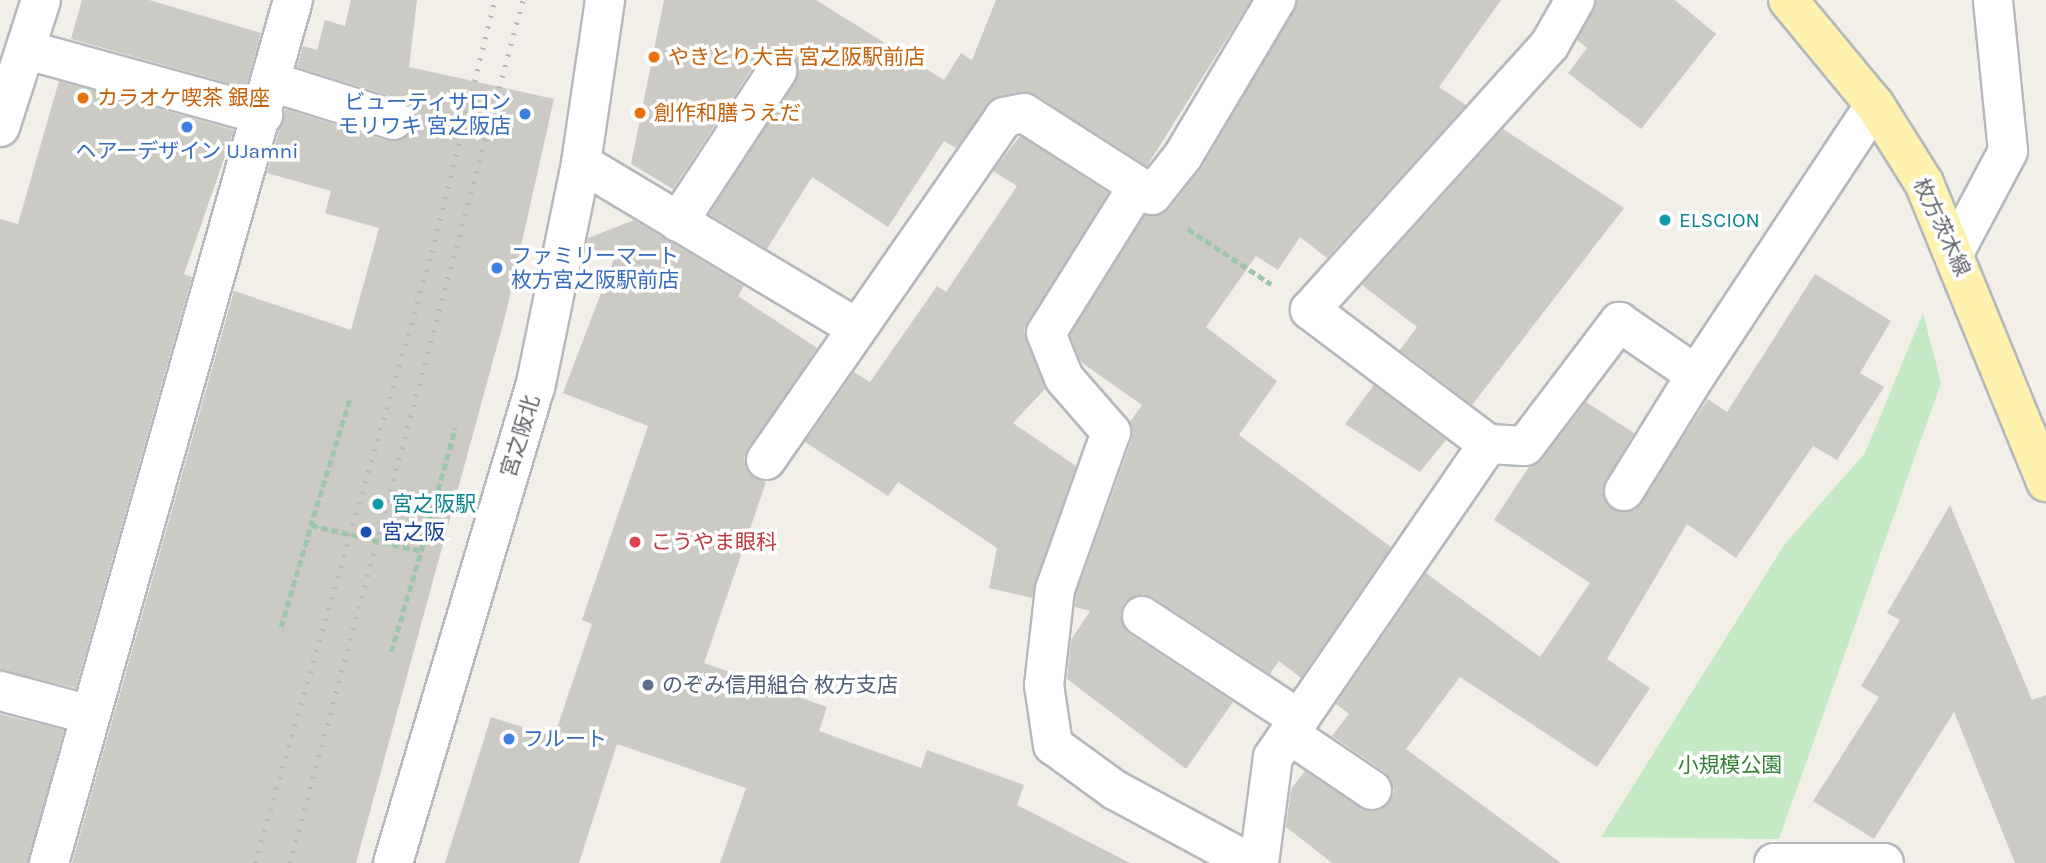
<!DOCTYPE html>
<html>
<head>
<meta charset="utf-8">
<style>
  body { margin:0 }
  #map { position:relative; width:2046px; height:863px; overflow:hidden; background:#f1efe8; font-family:Karla,"Noto Sans JP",sans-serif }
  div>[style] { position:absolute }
  .green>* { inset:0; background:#c5e8c5 }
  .building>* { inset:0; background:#cccac5 }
  .path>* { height:4.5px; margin-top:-2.25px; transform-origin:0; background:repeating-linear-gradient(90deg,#9cc7a9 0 7px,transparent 0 10.5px) }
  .roads { filter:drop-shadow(2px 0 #b5b8bc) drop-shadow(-2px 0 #b5b8bc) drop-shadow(0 2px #b5b8bc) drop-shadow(0 -2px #b5b8bc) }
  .minor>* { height:38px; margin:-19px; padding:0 19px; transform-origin:19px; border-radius:19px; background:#fff }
  .major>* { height:38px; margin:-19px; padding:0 19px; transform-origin:19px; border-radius:19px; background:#fff2af }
  .rail>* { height:5px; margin-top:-2.5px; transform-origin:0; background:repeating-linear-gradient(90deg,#b6b7b8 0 2px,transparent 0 11px) }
  .dots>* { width:19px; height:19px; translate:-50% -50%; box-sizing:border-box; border:4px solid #fff; border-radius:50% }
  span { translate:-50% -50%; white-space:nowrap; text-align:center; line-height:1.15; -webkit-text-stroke:7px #fff; paint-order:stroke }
  .food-label { font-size:21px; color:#c56008 }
  .left { translate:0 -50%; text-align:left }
  .shop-label { font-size:21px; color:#366cbe }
  .right { translate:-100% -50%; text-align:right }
  .culture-label { font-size:21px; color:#0d838f }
  .street-label { font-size:21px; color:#5f6368 }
  .transit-label { font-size:21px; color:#164399 }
  .health-label { font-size:21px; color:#be3a42 }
  .service-label { font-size:21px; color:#4e5e75 }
  .park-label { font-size:21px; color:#348238 }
</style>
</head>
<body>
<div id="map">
  <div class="green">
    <i style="clip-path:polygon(1923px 313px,1941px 383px,1779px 839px,1601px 837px,1784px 545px,1865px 453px)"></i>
  </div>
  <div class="building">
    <i style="clip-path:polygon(82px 0,149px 0,261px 33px,246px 88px,71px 39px)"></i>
    <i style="clip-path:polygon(351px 0,417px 0,409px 67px,554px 99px,506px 313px,356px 863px,72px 863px,234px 291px,351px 330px,379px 228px,325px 213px,331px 191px,267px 173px,285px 109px,387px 141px,398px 141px,414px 127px,414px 115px,400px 99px,297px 67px,303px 46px,317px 50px,325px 20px,345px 26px)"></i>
    <i style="clip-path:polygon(664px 0,816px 0,944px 80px,961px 53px,972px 60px,996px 0,1251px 0,1147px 166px,1036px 95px,1000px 96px,956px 148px,944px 141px,888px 227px,812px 177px,767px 249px,709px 214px,795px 83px,797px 62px,779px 49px,759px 58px,673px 189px,631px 164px)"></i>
    <i style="clip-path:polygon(1298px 0,1501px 0,1439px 87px,1466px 105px,1327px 258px,1300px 237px,1278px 270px,1256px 256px,1206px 327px,1277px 381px,1239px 435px,1391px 547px,1301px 678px,1279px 661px,1270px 674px,1153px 597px,1143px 594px,1124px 603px,1120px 615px,1129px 634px,1233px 702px,1186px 769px,1067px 679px,1071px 640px,1090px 611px,1075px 607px,1076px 594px,1132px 439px,1130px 422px,1142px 405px,1081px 362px,1070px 335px,1145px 215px,1169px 209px,1202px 167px)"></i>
    <i style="clip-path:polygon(1597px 0,1675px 0,1716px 34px,1641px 129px,1568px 73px,1587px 48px,1577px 40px)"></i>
    <i style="clip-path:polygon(59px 81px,234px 130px,184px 274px,192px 277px,76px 688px,0 670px,0 219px,18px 224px)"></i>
    <i style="clip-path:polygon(1503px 129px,1624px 208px,1472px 405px,1400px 350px,1417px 327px,1362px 285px)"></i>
    <i style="clip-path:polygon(1020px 136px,1108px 193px,1024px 330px,1045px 389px,1013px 423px,1076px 466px,1032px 598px,989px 588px,997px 548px,898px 482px,888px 496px,805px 442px,854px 372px,870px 382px,937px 286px,946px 292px,1017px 186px,993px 171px)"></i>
    <i style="clip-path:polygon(634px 220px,744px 286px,738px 296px,817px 348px,744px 458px,753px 478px,766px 482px,704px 663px,827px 707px,819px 731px,921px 768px,927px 750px,1024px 785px,1017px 805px,1130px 863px,720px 863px,746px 788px,617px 744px,579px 863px,445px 863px,491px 717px,554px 737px,592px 624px,582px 620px,648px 426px,563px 393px,614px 259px,586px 246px,588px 238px)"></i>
    <i style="clip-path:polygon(1815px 274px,1891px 321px,1860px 373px,1884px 387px,1837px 460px,1813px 446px,1736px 558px,1687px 524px,1607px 659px,1650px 688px,1597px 767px,1460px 677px,1406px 749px,1561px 863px,1332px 863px,1286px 827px,1291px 789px,1305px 771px,1360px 808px,1381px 810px,1390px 802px,1394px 791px,1385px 772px,1332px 736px,1349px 714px,1336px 704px,1426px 573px,1540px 657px,1590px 583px,1494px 520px,1529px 467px,1542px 459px,1586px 402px,1634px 433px,1602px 491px,1613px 510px,1634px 511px,1708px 399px,1727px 412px)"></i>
    <i style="clip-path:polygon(1374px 385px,1446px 440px,1420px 472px,1345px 424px)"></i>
    <i style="clip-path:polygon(1950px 505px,2032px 700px,2046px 695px,2046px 863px,2015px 863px,1954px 712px,1874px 839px,1813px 801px,1879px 697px,1861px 686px,1900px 620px,1887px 613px)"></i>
    <i style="clip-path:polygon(0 714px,64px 730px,28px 863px,0 863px)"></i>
  </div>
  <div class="path">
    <i style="left:1188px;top:229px;width:100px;rotate:33.5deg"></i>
    <i style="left:350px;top:400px;width:131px;rotate:107.3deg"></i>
    <i style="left:311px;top:525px;width:113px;rotate:13.3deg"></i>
    <i style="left:421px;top:551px;width:128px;rotate:-74.5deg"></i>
    <i style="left:281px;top:627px;width:106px;rotate:-73.6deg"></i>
    <i style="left:391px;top:652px;width:105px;rotate:-73.5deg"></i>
  </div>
  <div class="roads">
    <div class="minor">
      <i style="left:27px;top:50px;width:245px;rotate:15.4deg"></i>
      <i style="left:272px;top:82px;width:127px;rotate:17.4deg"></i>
      <i style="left:0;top:127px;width:133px;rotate:-72.1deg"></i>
      <i style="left:581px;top:163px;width:317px;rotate:30.9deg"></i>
      <i style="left:1138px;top:186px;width:173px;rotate:122deg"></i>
      <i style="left:1046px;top:333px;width:48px;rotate:68.2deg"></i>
      <i style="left:1064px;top:378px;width:72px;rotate:49deg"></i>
      <i style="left:1111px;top:432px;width:167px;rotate:109.6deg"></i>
      <i style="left:1055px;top:589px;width:97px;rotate:96.5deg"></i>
      <i style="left:1044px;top:685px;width:61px;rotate:81.5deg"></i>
      <i style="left:1053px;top:745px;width:77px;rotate:36deg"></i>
      <i style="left:1115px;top:790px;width:153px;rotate:28.4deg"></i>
      <i style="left:678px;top:222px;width:181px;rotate:-56.7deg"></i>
      <i style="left:1956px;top:249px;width:111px;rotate:-62deg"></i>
      <i style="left:2008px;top:151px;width:152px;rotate:-95.7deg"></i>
      <i style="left:1488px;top:444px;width:37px;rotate:3deg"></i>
      <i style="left:1525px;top:446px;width:156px;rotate:-52.8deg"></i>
      <i style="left:1619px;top:322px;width:93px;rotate:34.5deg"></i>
      <i style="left:1696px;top:375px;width:324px;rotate:-56.5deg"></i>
      <i style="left:766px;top:460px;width:417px;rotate:-55.2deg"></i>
      <i style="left:1004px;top:117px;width:20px;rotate:-11deg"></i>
      <i style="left:1024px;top:113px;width:152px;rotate:32.6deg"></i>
      <i style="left:1152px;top:195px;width:50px;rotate:-51.5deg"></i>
      <i style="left:1183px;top:156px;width:182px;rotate:-59.2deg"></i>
      <i style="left:1624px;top:491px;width:137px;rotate:-58.2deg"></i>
      <i style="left:1142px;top:616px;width:188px;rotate:33.3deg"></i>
      <i style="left:0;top:691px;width:90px;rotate:14.8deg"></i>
      <i style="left:1289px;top:734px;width:100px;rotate:34deg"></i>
      <i style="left:49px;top:863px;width:897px;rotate:-74.21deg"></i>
      <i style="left:393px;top:863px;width:496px;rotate:-73.4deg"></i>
      <i style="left:535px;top:388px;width:230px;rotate:-78.4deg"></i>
      <i style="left:581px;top:163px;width:165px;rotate:-81.6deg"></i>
      <i style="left:1259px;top:863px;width:107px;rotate:-82.5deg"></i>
      <i style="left:1273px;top:757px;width:380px;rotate:-55.5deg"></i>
      <i style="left:1488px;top:444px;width:223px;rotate:-143deg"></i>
      <i style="left:1310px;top:310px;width:358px;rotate:-47.9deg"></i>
      <i style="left:1550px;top:44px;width:51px;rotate:-60.4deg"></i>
      <i style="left:1774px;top:863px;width:110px"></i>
    </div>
    <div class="major">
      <i style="left:1788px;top:0;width:136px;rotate:50.4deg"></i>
      <i style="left:1875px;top:105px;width:92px;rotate:57.9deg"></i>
      <i style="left:1924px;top:183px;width:323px;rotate:67.8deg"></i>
    </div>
  </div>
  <div class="rail">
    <i style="left:255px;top:863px;width:636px;rotate:-73.84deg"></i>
    <i style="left:432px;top:252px;width:260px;rotate:-76deg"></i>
    <i style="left:290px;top:863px;width:894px;rotate:-74.89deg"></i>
  </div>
  <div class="dots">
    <i style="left:654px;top:57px;background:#e8710a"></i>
    <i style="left:83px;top:98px;background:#e8710a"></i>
    <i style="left:640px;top:113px;background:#e8710a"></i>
    <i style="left:525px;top:114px;background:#3f7fe0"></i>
    <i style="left:187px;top:127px;background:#3f7fe0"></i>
    <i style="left:1665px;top:220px;background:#0f9aa8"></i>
    <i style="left:497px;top:268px;background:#3f7fe0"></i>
    <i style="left:378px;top:504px;background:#0f9aa8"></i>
    <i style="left:366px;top:532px;background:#1a4fb4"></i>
    <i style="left:635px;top:542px;background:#e0444e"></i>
    <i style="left:648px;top:685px;background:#5c6f8a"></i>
    <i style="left:509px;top:739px;background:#3f7fe0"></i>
  </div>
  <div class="food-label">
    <span class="left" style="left:668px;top:57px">やきとり大吉 宮之阪駅前店</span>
    <span class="left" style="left:97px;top:98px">カラオケ喫茶 銀座</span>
    <span class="left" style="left:654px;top:113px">創作和膳うえだ</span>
  </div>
  <div class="shop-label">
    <span class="right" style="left:511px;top:114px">ビューティサロン<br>モリワキ 宮之阪店</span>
    <span style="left:187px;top:151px">ヘアーデザイン UJamni</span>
    <span class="left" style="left:511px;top:268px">ファミリーマート<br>枚方宮之阪駅前店</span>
    <span class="left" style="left:523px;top:739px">フルート</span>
  </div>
  <div class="culture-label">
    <span class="left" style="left:1679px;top:220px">ELSCION</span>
    <span class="left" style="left:392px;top:504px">宮之阪駅</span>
  </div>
  <div class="street-label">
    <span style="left:1942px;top:227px;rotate:65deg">枚方茨木線</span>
    <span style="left:520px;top:436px;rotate:-73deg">宮之阪北</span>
  </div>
  <div class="transit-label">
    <span class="left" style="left:382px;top:532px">宮之阪</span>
  </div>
  <div class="health-label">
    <span class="left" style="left:651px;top:542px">こうやま眼科</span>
  </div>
  <div class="service-label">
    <span class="left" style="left:662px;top:685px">のぞみ信用組合 枚方支店</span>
  </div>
  <div class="park-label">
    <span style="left:1730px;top:765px">小規模公園</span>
  </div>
</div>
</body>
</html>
